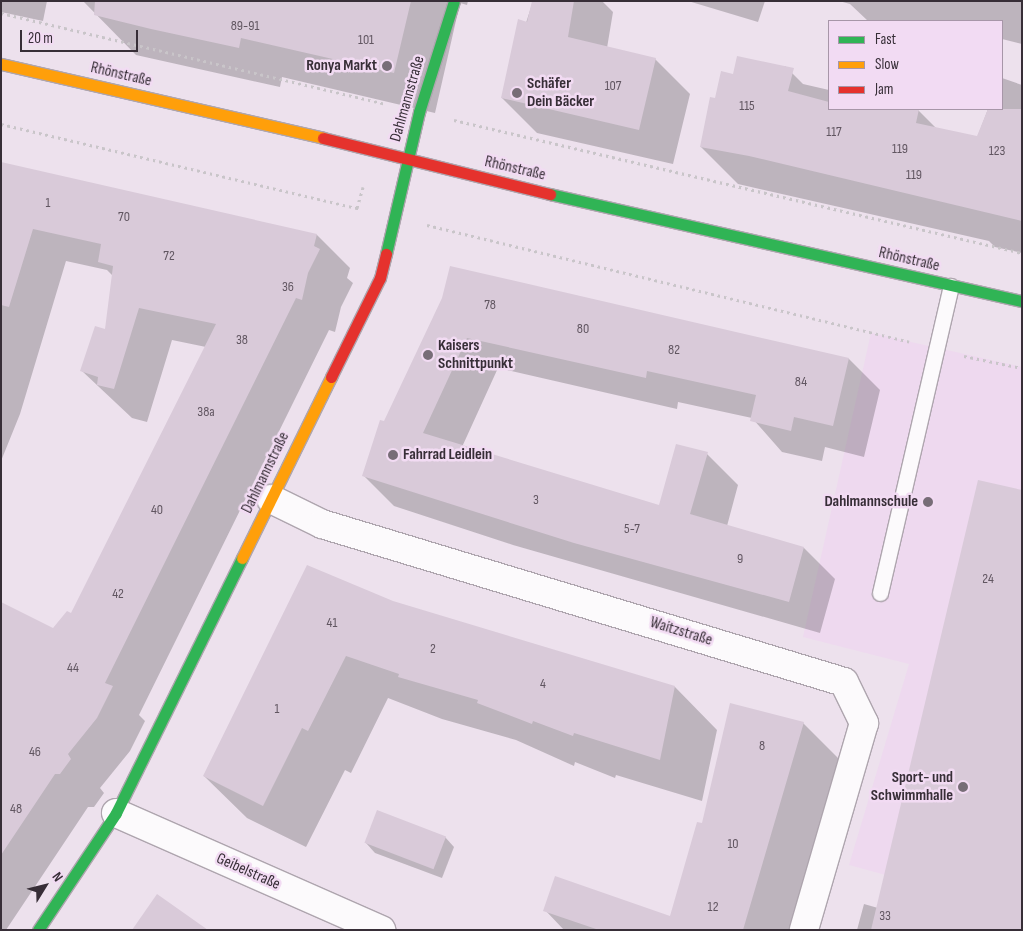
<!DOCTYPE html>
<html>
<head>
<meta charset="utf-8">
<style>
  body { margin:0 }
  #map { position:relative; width:1023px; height:931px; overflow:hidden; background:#ede1ed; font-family:"Sofia Sans Condensed",sans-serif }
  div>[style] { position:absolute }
  .built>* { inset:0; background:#eed9ef }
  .shadow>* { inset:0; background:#0003 }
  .building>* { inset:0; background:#d9cad9; transform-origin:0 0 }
  .path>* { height:3px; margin-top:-1.5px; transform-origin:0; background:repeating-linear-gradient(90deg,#c9c5c9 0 2.5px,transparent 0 6.5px) }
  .roads { filter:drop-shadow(1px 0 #aea5ae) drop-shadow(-1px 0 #aea5ae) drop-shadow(0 1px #aea5ae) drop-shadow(0 -1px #aea5ae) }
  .lane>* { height:15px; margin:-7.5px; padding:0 7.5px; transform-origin:7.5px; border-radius:7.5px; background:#fcfafc }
  .street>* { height:28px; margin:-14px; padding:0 14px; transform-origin:14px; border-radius:14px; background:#fcfafc }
  .fast>* { height:11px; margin:-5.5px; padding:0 5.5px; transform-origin:5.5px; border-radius:5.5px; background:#30b455 }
  .slow>* { height:11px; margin:-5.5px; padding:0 5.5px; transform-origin:5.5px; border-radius:5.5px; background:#ff9f0a }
  .jam>* { height:11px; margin:-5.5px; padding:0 5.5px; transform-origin:5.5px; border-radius:5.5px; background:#e5322d }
  .dots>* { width:14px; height:14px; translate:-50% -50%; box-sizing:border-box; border:2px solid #f2dbf3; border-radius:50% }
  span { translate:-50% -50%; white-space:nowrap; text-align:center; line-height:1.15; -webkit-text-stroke:5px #f2dbf3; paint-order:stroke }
  .number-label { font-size:14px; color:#615661 }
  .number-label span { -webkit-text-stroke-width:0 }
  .poi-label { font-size:16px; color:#372e37; font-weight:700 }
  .right { translate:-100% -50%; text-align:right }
  .left { translate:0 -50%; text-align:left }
  .street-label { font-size:16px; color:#372e37 }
  .frame { position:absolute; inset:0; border:2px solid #372e37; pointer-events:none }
  .legend { position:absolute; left:828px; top:20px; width:175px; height:90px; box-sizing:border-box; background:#f2dbf3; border:1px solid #a796a8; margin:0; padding:6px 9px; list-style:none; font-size:15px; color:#372e37 }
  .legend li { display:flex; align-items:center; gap:10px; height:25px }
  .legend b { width:25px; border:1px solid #a796a8 }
  .north { position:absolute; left:20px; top:861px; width:50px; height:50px; -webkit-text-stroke:4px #f2dbf3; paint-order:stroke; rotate:54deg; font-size:14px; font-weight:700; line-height:20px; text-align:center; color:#372e37 }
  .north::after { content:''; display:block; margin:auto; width:18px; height:22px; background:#372e37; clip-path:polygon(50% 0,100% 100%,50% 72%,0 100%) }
  .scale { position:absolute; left:20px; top:30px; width:118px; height:22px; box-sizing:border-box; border:2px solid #372e37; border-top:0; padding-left:6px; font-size:15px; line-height:18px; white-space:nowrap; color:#372e37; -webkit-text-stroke:4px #f2dbf3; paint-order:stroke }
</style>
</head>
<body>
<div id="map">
  <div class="built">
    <i style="clip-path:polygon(871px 333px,1022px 367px,1022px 912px,849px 865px,909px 664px,803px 637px)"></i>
  </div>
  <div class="shadow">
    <i style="clip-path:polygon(1px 1px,47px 1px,43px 21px,1px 12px)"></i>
    <i style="clip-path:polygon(83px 1px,468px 1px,467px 5px,460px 3px,435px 113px,282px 77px,280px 87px,136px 55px)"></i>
    <i style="clip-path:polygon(533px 1px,602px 1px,613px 12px,607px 48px,655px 59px,690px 94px,673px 164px,537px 133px,502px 98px)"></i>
    <i style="clip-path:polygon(688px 1px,765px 1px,758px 22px)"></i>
    <i style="clip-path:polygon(839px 1px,1022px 1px,1022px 44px,1002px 39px,1002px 21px,868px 21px,850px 4px)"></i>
    <i style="clip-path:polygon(785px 66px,803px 84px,829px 90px,829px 109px,911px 109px,918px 110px,937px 129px,977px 138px,988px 109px,1002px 109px,1002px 78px,1022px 85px,1022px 253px,995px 247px,989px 241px,738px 184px,701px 147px,716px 99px,734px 76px)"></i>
    <i style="clip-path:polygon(1px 163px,317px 235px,350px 268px,347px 278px,353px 283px,341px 307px,335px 332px,329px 330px,139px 715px,145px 721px,130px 751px,100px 788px,104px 793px,94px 807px,88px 807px,6px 930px,1px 930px,1px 739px,53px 629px,72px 615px,206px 347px,172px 340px,147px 422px,132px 418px,82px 371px,106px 331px,113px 276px,107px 270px,66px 261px,20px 414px,1px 461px)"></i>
    <i style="clip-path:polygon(443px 298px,849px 359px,880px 390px,864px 457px,825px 447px,822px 461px,782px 452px,752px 418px,678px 402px,677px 409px,498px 368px,462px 447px,660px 507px,707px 454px,738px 485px,727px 526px,804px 548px,835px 579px,820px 633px,513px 545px,394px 506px,363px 475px)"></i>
    <i style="clip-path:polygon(392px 602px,675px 687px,717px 730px,702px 801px,616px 775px,615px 778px,575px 762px,574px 766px,516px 740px,442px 719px,388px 698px,351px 773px,345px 770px,306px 847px,247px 818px,204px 776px)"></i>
    <i style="clip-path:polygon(803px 723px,843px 763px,794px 930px,564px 930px,545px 910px,670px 918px,702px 824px)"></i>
    <i style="clip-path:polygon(445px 837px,454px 847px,442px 878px,375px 853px,366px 843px)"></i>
    <i style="clip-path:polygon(864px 904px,878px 908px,1022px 930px,857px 930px)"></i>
  </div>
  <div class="building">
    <i style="clip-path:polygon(95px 1px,411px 1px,394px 73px,241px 38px,239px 48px,151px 29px,94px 15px)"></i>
    <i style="clip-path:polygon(532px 1px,574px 1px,568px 37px,656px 58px,639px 130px,501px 98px,518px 19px,527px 22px)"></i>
    <i style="clip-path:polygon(737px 56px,794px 68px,788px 91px,829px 102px,829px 109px,919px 109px,916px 123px,977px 136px,988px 109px,1022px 109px,1022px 221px,749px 156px,700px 147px,710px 97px,715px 98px,721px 71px,733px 74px)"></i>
    <i style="clip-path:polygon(1px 162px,317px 234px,314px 246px,320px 249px,308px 273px,302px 300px,296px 298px,105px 683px,113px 686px,97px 718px,68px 754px,71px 759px,60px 774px,55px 774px,1px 855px,1px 602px,53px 628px,67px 611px,71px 613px,216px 324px,139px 308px,114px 389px,97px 385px,98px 377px,80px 371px,95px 326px,105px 329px,113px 266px,98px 262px,101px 244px,33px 229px,9px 307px,1px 305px)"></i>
    <i style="clip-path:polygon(450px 266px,849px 358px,833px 426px,794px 417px,791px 431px,750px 421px,756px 395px,647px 371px,646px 378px,467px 338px,423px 433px,659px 505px,676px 444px,708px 452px,690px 514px,804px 547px,789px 602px,574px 543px,362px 476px,380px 420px,384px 421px,442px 298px)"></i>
    <i style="clip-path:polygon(978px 480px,1022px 490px,1022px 930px,871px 930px)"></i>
    <i style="clip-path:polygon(307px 565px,393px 601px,675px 686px,660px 760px,574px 733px,573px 736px,533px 721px,532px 724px,477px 703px,478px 700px,398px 677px,399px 674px,346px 656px,308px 731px,302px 728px,263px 806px,203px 776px)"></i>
    <i style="clip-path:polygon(730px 703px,804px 722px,743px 930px,599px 930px,543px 911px,555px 876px,670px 916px,697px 822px,702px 823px)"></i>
    <i style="left:377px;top:810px;width:74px;height:35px;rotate:21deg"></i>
    <i style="clip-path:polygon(157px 894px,208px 930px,132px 930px)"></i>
  </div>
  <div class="path">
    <i style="left:1px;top:13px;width:395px;rotate:13.3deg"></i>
    <i style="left:454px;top:120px;width:583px;rotate:13.18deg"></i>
    <i style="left:1px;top:124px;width:369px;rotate:13.3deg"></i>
    <i style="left:357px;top:208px;width:22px;rotate:-74deg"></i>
    <i style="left:427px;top:225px;width:496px;rotate:13.6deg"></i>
    <i style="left:964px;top:356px;width:59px;rotate:11.7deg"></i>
  </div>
  <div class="roads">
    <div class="lane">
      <i style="left:880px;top:593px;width:315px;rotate:-77deg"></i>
    </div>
    <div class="street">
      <i style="left:271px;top:499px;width:57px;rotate:26.1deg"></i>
      <i style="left:322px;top:524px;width:545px;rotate:16.84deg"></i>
      <i style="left:844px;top:682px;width:46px;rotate:64deg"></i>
      <i style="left:864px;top:723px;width:216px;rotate:106.2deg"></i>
      <i style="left:116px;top:813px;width:290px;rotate:23.8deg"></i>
    </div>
    <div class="fast">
      <i style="left:550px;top:194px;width:484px;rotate:12.8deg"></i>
      <i style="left:386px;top:254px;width:146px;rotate:-76.9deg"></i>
      <i style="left:419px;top:112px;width:116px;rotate:-72.5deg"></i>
      <i style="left:38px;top:930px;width:141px;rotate:-56.3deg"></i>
      <i style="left:116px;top:813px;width:284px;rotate:-63.7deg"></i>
    </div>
    <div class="slow">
      <i style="left:1px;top:64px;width:330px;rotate:12.9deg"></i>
      <i style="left:242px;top:558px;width:202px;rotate:-63.8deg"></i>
    </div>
    <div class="jam">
      <i style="left:323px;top:138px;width:234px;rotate:13.9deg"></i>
      <i style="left:331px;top:377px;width:110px;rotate:-63.7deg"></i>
      <i style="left:380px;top:278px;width:25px;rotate:-76deg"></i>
    </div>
  </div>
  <div class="dots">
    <i style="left:387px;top:66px;background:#776d77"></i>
    <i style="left:517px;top:93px;background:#776d77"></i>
    <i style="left:428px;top:355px;background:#776d77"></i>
    <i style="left:393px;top:455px;background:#776d77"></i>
    <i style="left:928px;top:502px;background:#776d77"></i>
    <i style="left:963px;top:787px;background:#776d77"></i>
  </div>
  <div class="number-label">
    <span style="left:245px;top:26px">89-91</span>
    <span style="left:366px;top:40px">101</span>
    <span style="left:613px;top:86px">107</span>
    <span style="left:747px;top:106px">115</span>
    <span style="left:834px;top:132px">117</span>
    <span style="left:900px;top:149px">119</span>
    <span style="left:997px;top:151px">123</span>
    <span style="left:914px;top:175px">119</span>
    <span style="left:48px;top:203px">1</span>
    <span style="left:124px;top:217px">70</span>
    <span style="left:169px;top:256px">72</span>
    <span style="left:288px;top:287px">36</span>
    <span style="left:490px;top:305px">78</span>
    <span style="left:583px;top:329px">80</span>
    <span style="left:242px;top:340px">38</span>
    <span style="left:674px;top:350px">82</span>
    <span style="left:801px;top:382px">84</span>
    <span style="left:206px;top:412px">38a</span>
    <span style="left:536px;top:500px">3</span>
    <span style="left:157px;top:510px">40</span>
    <span style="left:632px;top:529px">5-7</span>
    <span style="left:740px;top:559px">9</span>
    <span style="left:988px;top:579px">24</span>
    <span style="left:118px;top:594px">42</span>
    <span style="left:332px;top:623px">41</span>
    <span style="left:433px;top:649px">2</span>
    <span style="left:73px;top:668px">44</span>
    <span style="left:543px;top:684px">4</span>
    <span style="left:277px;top:709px">1</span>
    <span style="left:762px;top:746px">8</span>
    <span style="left:35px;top:752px">46</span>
    <span style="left:16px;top:809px">48</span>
    <span style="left:733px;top:844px">10</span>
    <span style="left:713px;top:907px">12</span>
    <span style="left:885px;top:916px">33</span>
  </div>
  <div class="poi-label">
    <span class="right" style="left:377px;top:66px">Ronya Markt</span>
    <span class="left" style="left:527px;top:93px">Schäfer<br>Dein Bäcker</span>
    <span class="left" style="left:438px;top:355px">Kaisers<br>Schnittpunkt</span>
    <span class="left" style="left:403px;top:455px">Fahrrad Leidlein</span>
    <span class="right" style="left:918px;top:502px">Dahlmannschule</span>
    <span class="right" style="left:953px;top:787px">Sport- und<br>Schwimmhalle</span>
  </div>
  <div class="street-label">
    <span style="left:121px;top:75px;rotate:13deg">Rhönstraße</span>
    <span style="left:408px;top:99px;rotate:-74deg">Dahlmannstraße</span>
    <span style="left:515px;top:169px;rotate:13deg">Rhönstraße</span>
    <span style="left:909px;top:260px;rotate:13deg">Rhönstraße</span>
    <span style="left:266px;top:473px;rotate:-64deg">Dahlmannstraße</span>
    <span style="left:681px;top:632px;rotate:17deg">Waitzstraße</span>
    <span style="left:248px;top:872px;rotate:24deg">Geibelstraße</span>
  </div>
  <div class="frame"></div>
  <ul class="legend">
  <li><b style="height:6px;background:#30b455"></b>Fast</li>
  <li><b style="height:6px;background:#ff9f0a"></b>Slow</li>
  <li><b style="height:6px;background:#e5322d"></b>Jam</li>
  </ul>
  <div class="north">N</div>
  <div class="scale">20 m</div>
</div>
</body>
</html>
